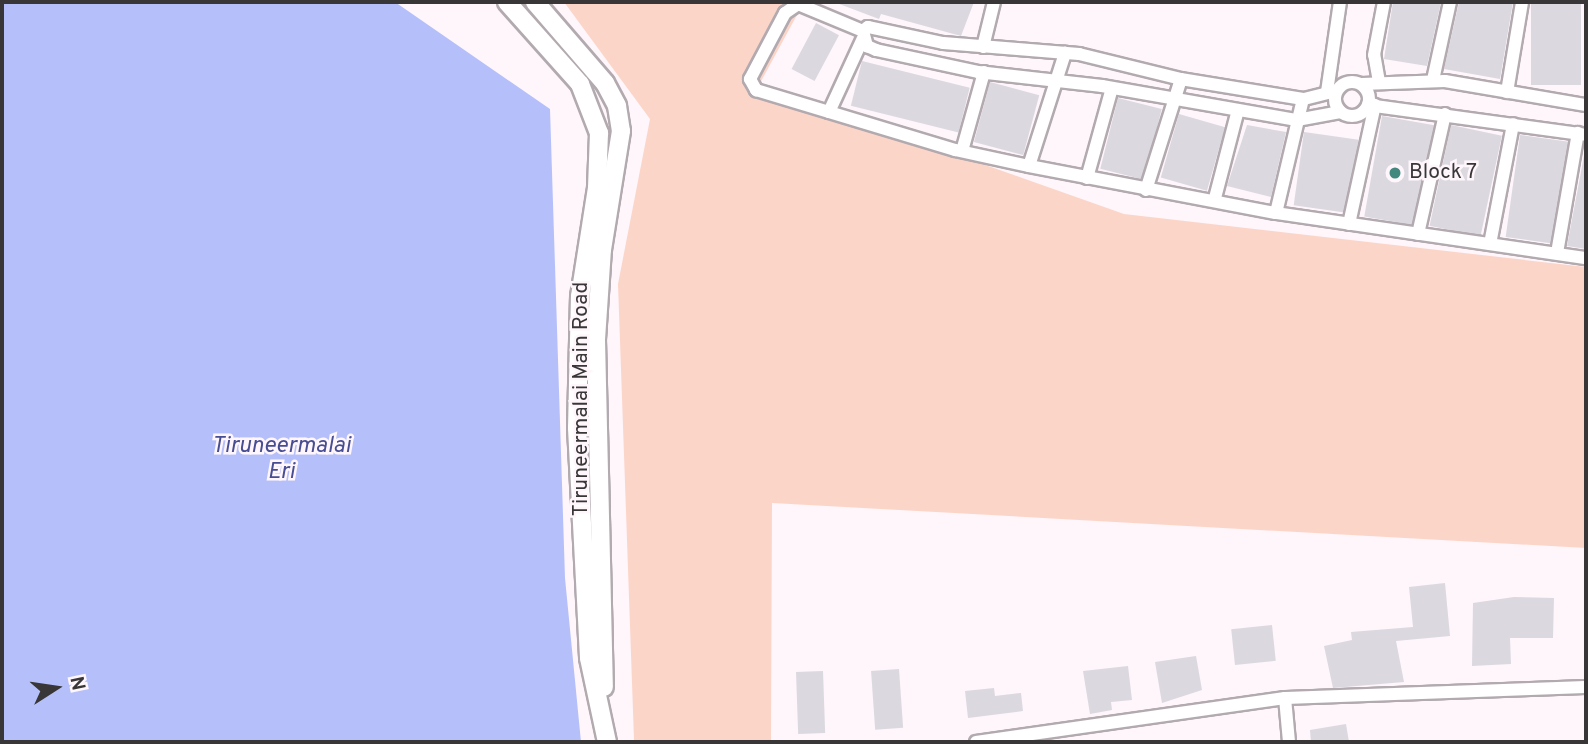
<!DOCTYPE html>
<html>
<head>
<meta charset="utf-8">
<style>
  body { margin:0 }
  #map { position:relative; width:1588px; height:744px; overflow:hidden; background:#fef6fb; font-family:Overpass,sans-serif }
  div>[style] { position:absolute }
  .green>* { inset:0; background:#fcd5c9 }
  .water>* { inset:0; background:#b5c0fa }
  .building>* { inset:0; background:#dbd8df; transform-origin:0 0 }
  .roads { filter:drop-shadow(2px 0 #b2aaaf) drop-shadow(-2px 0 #b2aaaf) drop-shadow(0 2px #b2aaaf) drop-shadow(0 -2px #b2aaaf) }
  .street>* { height:12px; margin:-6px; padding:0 6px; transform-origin:6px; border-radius:6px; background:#fff }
  .street>.ring { margin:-6px; padding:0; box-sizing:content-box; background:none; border:12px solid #fff; border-radius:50% }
  .secondary>* { height:18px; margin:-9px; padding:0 9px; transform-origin:9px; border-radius:9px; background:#fff }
  .dots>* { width:19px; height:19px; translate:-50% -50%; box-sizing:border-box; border:4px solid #fef6fb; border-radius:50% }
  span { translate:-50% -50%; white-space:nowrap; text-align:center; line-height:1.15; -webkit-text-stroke:5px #fef6fb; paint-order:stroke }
  .poi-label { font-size:21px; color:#393638 }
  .left { translate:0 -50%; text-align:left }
  .street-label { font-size:21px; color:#393638 }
  .water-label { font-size:23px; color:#464d93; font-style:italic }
  .frame { position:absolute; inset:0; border:4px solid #393638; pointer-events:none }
  .north { position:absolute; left:21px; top:653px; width:70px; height:70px; -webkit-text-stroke:5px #fef6fb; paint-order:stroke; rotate:78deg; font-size:19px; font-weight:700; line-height:28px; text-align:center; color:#393638 }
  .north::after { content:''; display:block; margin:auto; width:24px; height:32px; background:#393638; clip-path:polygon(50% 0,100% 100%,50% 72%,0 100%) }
</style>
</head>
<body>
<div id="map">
  <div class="green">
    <i style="clip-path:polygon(564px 2px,804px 2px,759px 85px,1124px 214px,1586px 267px,1586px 548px,772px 503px,771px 742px,634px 740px,618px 284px,650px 119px)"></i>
  </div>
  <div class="water">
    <i style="clip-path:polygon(2px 2px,395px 2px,550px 109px,565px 578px,581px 742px,2px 742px)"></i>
  </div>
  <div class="building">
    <i style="clip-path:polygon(834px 2px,974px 2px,961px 36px,881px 14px,879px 19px)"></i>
    <i style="clip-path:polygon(1393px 2px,1441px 2px,1427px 66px,1384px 59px)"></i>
    <i style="clip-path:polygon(1459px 2px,1513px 2px,1500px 79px,1444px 69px)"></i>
    <i style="left:1531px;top:2px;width:50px;height:83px"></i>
    <i style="left:816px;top:23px;width:26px;height:52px;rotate:28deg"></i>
    <i style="left:862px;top:61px;width:111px;height:46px;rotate:14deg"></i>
    <i style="left:990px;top:82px;width:51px;height:62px;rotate:15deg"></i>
    <i style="left:1118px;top:98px;width:45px;height:73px;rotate:14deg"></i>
    <i style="left:1179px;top:114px;width:48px;height:66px;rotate:16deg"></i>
    <i style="left:1382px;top:116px;width:53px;height:102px;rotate:10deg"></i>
    <i style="clip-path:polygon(1247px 125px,1286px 132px,1271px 197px,1227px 186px)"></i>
    <i style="left:1451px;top:125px;width:52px;height:103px;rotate:12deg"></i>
    <i style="left:1304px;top:132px;width:55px;height:74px;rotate:8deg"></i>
    <i style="left:1520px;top:135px;width:49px;height:103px;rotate:8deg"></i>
    <i style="clip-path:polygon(1586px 145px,1586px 249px,1567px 246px)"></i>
    <i style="clip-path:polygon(1445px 583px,1450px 636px,1396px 641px,1404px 682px,1333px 688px,1324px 646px,1352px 640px,1351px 632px,1413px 627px,1409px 587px)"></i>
    <i style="clip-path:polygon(1514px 597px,1554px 598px,1553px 638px,1510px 638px,1511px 664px,1472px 666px,1473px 603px)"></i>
    <i style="left:1272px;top:625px;width:36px;height:41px;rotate:84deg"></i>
    <i style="clip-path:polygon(1196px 656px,1202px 690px,1162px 703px,1155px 662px)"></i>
    <i style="clip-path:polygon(1128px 666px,1132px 700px,1111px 702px,1112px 710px,1090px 714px,1083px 671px)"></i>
    <i style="left:899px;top:669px;width:59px;height:28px;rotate:86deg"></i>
    <i style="left:823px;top:671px;width:62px;height:27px;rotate:88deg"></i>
    <i style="clip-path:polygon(994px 688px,995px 696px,1021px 693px,1023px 711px,968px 718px,965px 691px)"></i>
    <i style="clip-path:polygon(1346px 724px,1349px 742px,1311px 742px,1310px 730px)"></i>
  </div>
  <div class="roads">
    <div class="street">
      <i style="left:863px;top:31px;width:70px;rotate:-157.4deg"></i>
      <i style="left:798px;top:4px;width:16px;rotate:145deg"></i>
      <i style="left:785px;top:13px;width:75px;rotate:117.9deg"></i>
      <i style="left:750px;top:79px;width:13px;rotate:61deg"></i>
      <i style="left:756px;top:90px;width:208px;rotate:16.8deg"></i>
      <i style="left:955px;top:150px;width:76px;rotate:12.2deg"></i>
      <i style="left:1029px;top:166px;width:251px;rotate:10.8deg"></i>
      <i style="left:1276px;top:213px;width:313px;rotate:8.3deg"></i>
      <i style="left:983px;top:47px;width:46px;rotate:-76.3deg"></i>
      <i style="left:1433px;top:80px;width:80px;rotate:-77.7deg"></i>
      <i class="ring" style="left:1335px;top:82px;width:22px;height:22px"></i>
      <i style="left:1379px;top:82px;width:27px;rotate:-100deg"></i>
      <i style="left:1374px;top:55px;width:54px;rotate:-79.3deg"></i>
      <i style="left:1362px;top:84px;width:83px;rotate:-2.1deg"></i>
      <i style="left:1445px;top:81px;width:143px;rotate:9.7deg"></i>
      <i style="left:1336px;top:91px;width:34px;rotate:166deg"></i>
      <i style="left:1303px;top:99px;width:124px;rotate:-170.7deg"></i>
      <i style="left:1181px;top:79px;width:105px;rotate:-166.2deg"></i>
      <i style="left:1079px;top:54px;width:136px;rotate:-175.4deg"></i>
      <i style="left:943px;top:43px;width:77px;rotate:-168deg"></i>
      <i style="left:868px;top:27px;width:6px;rotate:141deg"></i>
      <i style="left:863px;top:31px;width:16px;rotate:75deg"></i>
      <i style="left:867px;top:46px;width:10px;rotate:24deg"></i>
      <i style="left:876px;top:50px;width:104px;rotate:12.2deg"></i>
      <i style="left:978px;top:72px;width:125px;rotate:6.4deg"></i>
      <i style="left:1102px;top:86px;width:198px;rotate:9.9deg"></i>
      <i style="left:1297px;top:120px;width:44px;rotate:-10.5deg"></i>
      <i style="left:1327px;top:92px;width:91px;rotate:-81.8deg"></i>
      <i style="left:1507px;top:92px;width:91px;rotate:-80.5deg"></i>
      <i style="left:1368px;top:105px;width:220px;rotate:7.8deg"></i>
      <i style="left:829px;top:112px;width:81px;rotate:-65.3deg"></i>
      <i style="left:962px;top:151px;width:82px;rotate:-74.4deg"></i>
      <i style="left:1029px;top:166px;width:119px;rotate:-72.3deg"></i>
      <i style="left:1087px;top:178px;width:93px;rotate:-74.5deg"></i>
      <i style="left:1146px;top:190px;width:116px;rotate:-72.5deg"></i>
      <i style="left:1215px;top:198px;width:91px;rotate:-75.4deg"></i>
      <i style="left:1276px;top:213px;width:117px;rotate:-76.7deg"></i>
      <i style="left:1349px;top:224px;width:122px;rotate:-77.7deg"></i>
      <i style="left:1418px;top:234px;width:123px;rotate:-77.3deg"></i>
      <i style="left:1490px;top:244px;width:122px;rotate:-79.1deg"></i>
      <i style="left:1557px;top:253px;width:122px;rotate:-80.1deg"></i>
      <i style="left:1285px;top:698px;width:44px;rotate:84.8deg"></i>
      <i style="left:976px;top:742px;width:312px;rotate:-8.1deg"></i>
      <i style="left:1285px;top:698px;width:301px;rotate:-2.1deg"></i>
    </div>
    <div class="secondary">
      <i style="left:507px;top:2px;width:110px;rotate:48.3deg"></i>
      <i style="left:580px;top:84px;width:53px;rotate:68.8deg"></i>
      <i style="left:599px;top:133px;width:55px;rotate:92.1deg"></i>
      <i style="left:597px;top:188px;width:109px;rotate:98.9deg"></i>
      <i style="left:580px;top:296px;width:132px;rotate:91.3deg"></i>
      <i style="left:577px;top:428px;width:230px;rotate:87deg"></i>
      <i style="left:589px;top:658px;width:86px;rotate:77.9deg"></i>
      <i style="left:535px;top:2px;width:107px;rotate:49.2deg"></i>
      <i style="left:605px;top:83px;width:26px;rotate:62deg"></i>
      <i style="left:617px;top:106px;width:25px;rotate:81deg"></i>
      <i style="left:621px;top:131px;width:120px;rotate:99.1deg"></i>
      <i style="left:602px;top:249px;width:91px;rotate:93.8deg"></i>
      <i style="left:596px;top:340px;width:347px;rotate:88.7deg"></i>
    </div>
  </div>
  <div class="dots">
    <i style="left:1395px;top:173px;background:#42887f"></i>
  </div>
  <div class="poi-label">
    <span class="left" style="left:1409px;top:173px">Block 7</span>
  </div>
  <div class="street-label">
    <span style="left:582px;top:399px;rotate:-90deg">Tiruneermalai Main Road</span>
  </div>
  <div class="water-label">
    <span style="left:281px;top:460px">Tiruneermalai<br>Eri</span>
  </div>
  <div class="frame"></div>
  <div class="north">N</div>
</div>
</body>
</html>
